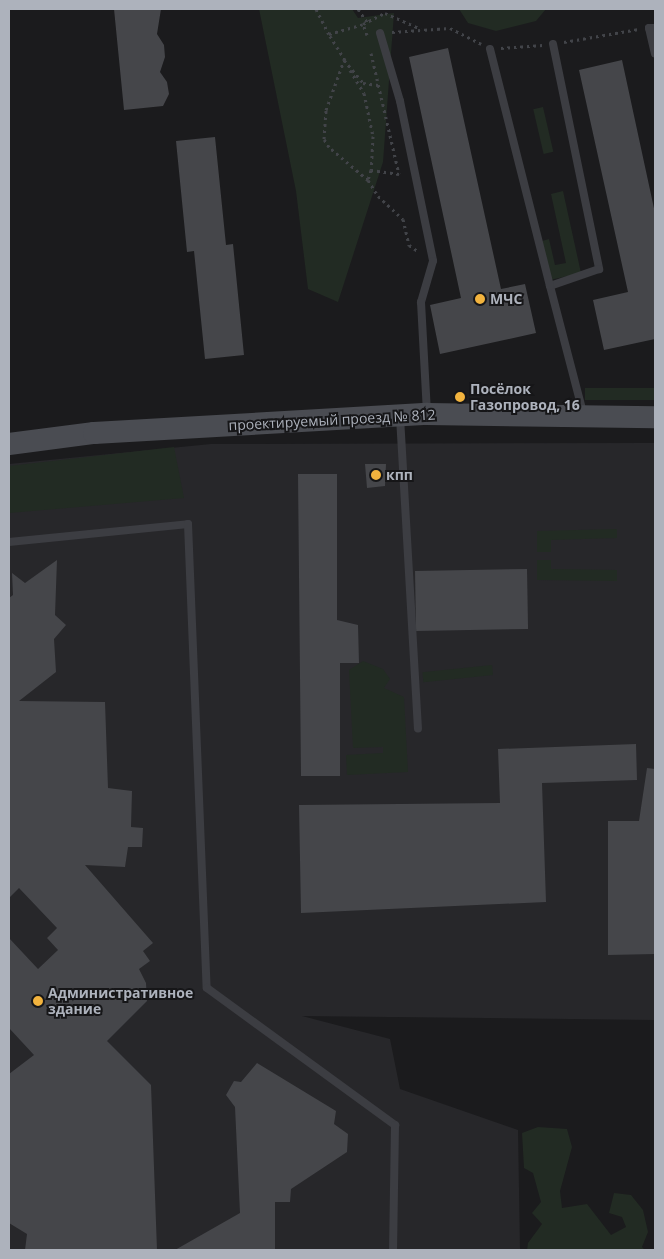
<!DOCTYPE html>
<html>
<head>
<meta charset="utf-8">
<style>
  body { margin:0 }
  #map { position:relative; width:664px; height:1259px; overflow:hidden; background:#1b1b1d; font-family:"Open Sans",sans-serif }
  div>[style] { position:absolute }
  .built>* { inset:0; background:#27272a }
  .green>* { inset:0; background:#222b23; transform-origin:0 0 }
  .building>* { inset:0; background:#45464a; transform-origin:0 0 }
  .path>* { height:3px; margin-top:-1.5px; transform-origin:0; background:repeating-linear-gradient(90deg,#424449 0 2.5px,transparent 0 6.5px) }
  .lane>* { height:8px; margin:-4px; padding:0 4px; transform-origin:4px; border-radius:4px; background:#3c3d42 }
  .secondary>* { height:22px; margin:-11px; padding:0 11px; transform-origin:11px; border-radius:11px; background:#4a4c52 }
  .dots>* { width:14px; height:14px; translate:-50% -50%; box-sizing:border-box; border:2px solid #161618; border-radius:50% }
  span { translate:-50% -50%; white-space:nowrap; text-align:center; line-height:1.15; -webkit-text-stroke:4px #161618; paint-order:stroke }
  .poi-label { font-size:14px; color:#adb2bc; font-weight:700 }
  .left { translate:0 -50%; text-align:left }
  .street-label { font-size:14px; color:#adb2bc }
  .frame { position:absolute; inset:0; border:10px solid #adb2bc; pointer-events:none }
</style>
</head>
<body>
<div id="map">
  <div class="built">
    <i style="clip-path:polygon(655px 443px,655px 1020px,302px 1016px,390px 1039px,400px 1089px,518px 1130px,520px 1250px,9px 1250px,9px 464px,211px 444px)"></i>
  </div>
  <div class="green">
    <i style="clip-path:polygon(259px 9px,352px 9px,358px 18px,394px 13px,383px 162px,338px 302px,308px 289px,296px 191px)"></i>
    <i style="clip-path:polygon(459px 9px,546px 9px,536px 21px,496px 31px,468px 23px)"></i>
    <i style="left:543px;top:107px;width:46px;height:10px;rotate:77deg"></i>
    <i style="clip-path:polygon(563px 191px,581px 273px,550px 280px,542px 241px,549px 239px,555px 265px,566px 263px,551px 194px)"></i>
    <i style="left:585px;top:388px;width:70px;height:12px"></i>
    <i style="clip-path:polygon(174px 447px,184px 498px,9px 513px,9px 466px)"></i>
    <i style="clip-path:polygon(617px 529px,617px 538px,551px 540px,551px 552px,537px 552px,537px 531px)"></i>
    <i style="clip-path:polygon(537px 560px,551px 560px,551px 569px,617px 570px,617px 581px,537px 580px)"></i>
    <i style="clip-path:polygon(363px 661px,383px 669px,390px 679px,384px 688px,404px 697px,408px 772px,347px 775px,346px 755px,383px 753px,383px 747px,353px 748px,349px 670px)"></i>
    <i style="left:492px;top:665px;width:10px;height:70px;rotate:84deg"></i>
    <i style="clip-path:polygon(538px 1127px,567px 1129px,572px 1147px,560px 1191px,562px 1208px,587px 1204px,611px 1235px,626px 1227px,622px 1217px,609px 1213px,614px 1193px,631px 1195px,643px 1210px,648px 1232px,642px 1247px,645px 1250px,527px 1250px,528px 1243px,542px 1224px,532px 1213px,541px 1202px,533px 1173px,524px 1168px,522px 1133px)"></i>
  </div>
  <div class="building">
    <i style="clip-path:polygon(114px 9px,161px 9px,157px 34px,164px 45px,165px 57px,160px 72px,167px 82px,169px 94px,163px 106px,124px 110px)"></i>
    <i style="clip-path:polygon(448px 48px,501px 289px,525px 284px,536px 333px,440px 354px,430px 305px,461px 298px,409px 57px)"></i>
    <i style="clip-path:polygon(622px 60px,655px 213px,655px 339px,604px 350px,593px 300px,628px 292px,579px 70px)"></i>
    <i style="clip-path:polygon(215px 137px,226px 245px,233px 244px,244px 355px,205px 359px,194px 251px,187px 252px,176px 141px)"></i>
    <i style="clip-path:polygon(365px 464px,386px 464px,385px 486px,367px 488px)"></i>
    <i style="clip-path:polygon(298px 474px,337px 474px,337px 620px,358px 625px,359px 663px,340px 663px,340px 776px,301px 776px)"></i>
    <i style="clip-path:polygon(57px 560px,55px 615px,66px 625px,54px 639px,56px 672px,19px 701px,105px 702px,108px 788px,132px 791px,131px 827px,143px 828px,142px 847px,128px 847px,125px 867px,85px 865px,153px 943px,143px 951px,150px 961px,139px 969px,146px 983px,147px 1001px,107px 1041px,151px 1085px,157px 1250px,25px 1250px,27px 1234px,9px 1223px,9px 1074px,34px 1055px,9px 1028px,9px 938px,38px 969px,58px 950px,47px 938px,57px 928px,19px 888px,9px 898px,9px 598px,13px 595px,12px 573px,25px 583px)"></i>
    <i style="left:527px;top:569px;width:60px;height:112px;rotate:89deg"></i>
    <i style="clip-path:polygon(636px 744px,637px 780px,542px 783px,546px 902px,301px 913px,299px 805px,500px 803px,498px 749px)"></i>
    <i style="clip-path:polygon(647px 768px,655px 769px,655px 954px,608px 955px,608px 821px,639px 821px)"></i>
    <i style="clip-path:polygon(257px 1063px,336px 1111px,334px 1124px,348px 1134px,347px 1152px,291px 1189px,290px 1202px,275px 1202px,275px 1250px,175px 1250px,240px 1213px,235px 1107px,226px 1095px,234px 1081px,241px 1082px)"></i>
  </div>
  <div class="path">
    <i style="left:316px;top:9px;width:28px;rotate:63deg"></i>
    <i style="left:358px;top:9px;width:16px;rotate:55deg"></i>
    <i style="left:392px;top:32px;width:58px;rotate:-3.9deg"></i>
    <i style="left:450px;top:28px;width:35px;rotate:27deg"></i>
    <i style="left:367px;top:35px;width:12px;rotate:-110deg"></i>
    <i style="left:363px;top:24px;width:25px;rotate:-27deg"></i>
    <i style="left:385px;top:13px;width:39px;rotate:24deg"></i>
    <i style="left:564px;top:42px;width:76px;rotate:-9.8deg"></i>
    <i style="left:501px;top:48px;width:42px;rotate:-4.1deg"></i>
    <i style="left:371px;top:53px;width:124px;rotate:77deg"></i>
    <i style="left:399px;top:174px;width:28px;rotate:-172deg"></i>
    <i style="left:371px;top:170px;width:10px;rotate:107deg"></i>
    <i style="left:368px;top:180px;width:19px;rotate:58deg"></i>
    <i style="left:378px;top:196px;width:34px;rotate:43deg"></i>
    <i style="left:403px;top:219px;width:27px;rotate:77deg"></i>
    <i style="left:409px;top:245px;width:12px;rotate:35deg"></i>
    <i style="left:345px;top:60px;width:31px;rotate:-122deg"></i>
    <i style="left:329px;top:34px;width:35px;rotate:-16deg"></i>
    <i style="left:350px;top:70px;width:27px;rotate:59deg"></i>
    <i style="left:364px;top:93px;width:44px;rotate:78.2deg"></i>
    <i style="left:373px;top:136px;width:34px;rotate:93deg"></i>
    <i style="left:368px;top:180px;width:51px;rotate:-139.8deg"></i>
    <i style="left:329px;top:147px;width:9px;rotate:-122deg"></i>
    <i style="left:324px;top:139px;width:29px;rotate:-86deg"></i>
    <i style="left:326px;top:110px;width:53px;rotate:-70.2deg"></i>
    <i style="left:344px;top:60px;width:30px;rotate:50deg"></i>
    <i style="left:363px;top:83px;width:15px;rotate:8deg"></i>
  </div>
  <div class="lane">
    <i style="left:655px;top:28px;width:6px;rotate:180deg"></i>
    <i style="left:649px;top:28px;width:26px;rotate:77deg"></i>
    <i style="left:380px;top:33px;width:71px;rotate:73.6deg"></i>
    <i style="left:400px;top:101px;width:163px;rotate:78.3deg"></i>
    <i style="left:433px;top:261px;width:43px;rotate:106.3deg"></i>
    <i style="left:421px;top:302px;width:110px;rotate:86.9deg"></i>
    <i style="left:553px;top:44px;width:230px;rotate:78.4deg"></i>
    <i style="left:599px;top:269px;width:52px;rotate:160.9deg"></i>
    <i style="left:550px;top:286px;width:131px;rotate:75.4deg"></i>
    <i style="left:490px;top:49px;width:244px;rotate:75.8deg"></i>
    <i style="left:400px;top:417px;width:312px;rotate:86.7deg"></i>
    <i style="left:9px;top:542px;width:180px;rotate:-5.7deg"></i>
    <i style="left:188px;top:524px;width:464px;rotate:87.7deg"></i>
    <i style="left:207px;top:988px;width:233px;rotate:36.1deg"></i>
    <i style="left:395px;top:1125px;width:125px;rotate:90.9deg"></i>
  </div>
  <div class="secondary">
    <i style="left:9px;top:444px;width:86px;rotate:-7.4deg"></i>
    <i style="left:94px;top:433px;width:334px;rotate:-3.3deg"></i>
    <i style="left:427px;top:414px;width:228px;rotate:0.8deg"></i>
  </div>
  <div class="dots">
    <i style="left:480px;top:299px;background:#f2b33e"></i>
    <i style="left:460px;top:397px;background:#f2b33e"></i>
    <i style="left:376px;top:475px;background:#f2b33e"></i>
    <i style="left:38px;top:1001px;background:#f2b33e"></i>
  </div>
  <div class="poi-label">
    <span class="left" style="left:490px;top:299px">МЧС</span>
    <span class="left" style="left:470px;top:397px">Посёлок<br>Газопровод, 16</span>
    <span class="left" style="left:386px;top:475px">кпп</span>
    <span class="left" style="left:48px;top:1001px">Административное<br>здание</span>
  </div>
  <div class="street-label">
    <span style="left:332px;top:420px;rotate:-3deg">проектируемый проезд № 812</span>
  </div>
  <div class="frame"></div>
</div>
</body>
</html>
